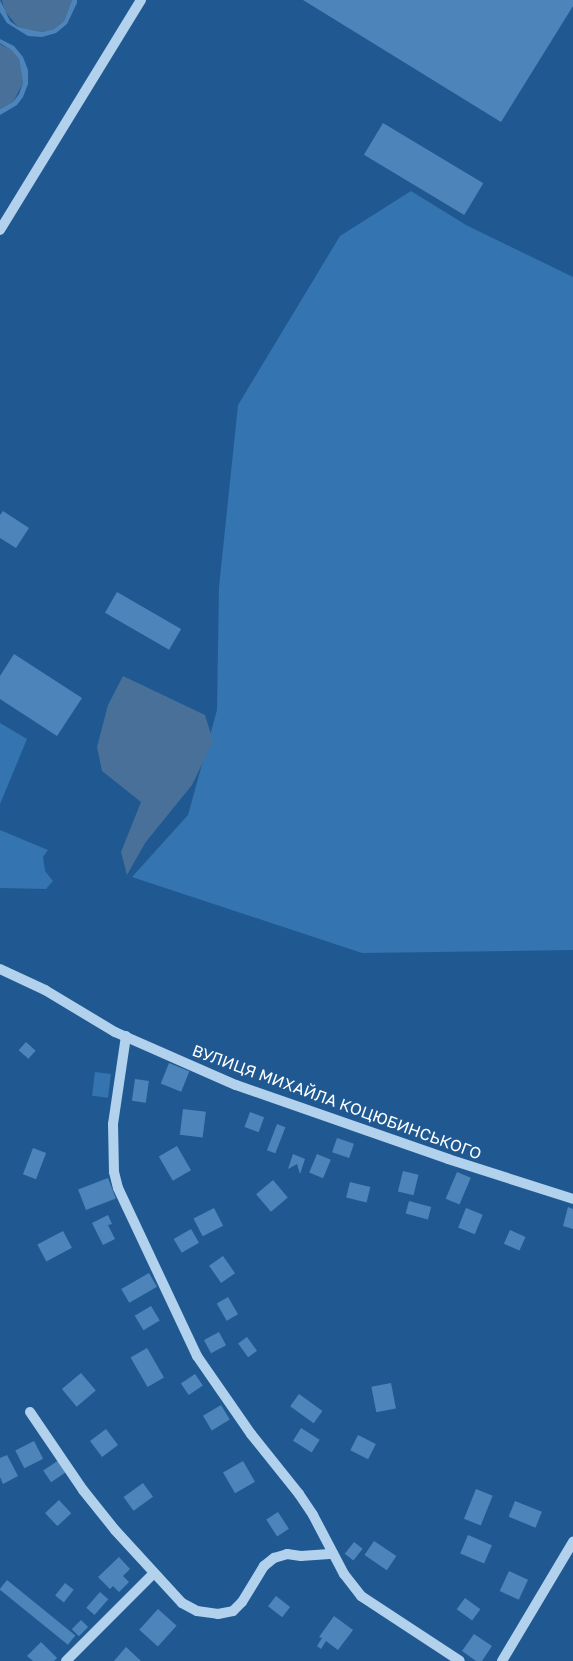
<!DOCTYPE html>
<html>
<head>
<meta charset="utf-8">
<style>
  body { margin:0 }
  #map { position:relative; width:573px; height:1661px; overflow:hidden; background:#205992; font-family:"Golos Text",sans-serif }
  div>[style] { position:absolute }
  .green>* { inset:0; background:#3474b0; transform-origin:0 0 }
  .water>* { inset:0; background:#497098 }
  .building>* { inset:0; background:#4d85ba; transform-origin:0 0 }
  .minor>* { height:10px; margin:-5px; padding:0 5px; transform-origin:5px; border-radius:5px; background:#b2d1ed }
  span { translate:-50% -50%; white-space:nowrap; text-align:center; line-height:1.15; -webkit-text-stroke:4.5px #205992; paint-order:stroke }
  .street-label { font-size:16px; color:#fff }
</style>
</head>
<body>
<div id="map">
  <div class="green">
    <i style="clip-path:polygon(411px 191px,466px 225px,573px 277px,573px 950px,362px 953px,132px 877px,188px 815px,217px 710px,219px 587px,238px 405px,340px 236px)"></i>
    <i style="clip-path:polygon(0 723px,27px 739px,0 804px)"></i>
    <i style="clip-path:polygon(0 830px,48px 850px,43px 857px,45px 871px,53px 881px,46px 889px,0 888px)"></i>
    <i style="left:95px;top:1072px;width:16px;height:24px;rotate:7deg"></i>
  </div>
  <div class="water">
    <i style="clip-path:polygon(2px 0,72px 0,64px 21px,54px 29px,42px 32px,18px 27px,4px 10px)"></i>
    <i style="clip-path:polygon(0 44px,11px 50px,19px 59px,23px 83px,13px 102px,0 109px)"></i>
    <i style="clip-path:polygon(123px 676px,205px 715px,213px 741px,192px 785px,145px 843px,127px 875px,121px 852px,141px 802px,102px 771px,97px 747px,108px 705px)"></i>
  </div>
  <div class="building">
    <i style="clip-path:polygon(0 0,10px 21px,18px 27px,42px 32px,54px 29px,64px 21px,72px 0,77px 0,77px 3px,67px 24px,56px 33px,42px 37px,28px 36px,7px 23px,0 12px)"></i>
    <i style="clip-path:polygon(303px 0,573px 0,573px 6px,501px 122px)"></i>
    <i style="clip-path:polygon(0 39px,14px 46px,23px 57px,28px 70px,28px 84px,23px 97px,17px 105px,0 115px,0 109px,13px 102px,19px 94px,23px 83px,19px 59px,11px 50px,0 43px)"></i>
    <i style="left:383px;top:123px;width:117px;height:37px;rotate:31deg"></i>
    <i style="clip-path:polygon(3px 511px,29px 528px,16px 548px,0 538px,0 515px)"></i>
    <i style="left:117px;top:592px;width:74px;height:24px;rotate:30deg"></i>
    <i style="clip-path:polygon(14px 654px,82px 698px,57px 736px,0 699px,0 676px)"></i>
    <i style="left:26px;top:1042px;width:13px;height:11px;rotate:42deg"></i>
    <i style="left:169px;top:1063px;width:22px;height:22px;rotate:22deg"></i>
    <i style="left:135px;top:1079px;width:14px;height:22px;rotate:8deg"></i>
    <i style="left:183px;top:1109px;width:23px;height:26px;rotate:7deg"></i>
    <i style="left:250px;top:1112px;width:15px;height:16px;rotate:20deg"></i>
    <i style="left:277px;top:1124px;width:9px;height:28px;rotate:21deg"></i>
    <i style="left:337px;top:1138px;width:18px;height:15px;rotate:19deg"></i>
    <i style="left:177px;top:1146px;width:28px;height:21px;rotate:60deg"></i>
    <i style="left:33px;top:1148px;width:14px;height:28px;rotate:21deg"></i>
    <i style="clip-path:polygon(293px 1154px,305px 1159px,300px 1174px,297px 1164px,288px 1169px)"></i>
    <i style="left:317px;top:1154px;width:15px;height:20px;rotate:23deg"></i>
    <i style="left:403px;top:1171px;width:16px;height:21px;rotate:14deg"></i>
    <i style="left:457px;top:1172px;width:15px;height:29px;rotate:23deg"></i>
    <i style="left:108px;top:1178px;width:22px;height:32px;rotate:69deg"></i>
    <i style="left:273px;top:1180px;width:23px;height:22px;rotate:50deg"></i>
    <i style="left:350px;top:1182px;width:21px;height:16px;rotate:14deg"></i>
    <i style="left:409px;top:1201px;width:23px;height:13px;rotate:15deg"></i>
    <i style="clip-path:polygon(568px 1207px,573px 1209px,573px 1229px,563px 1226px)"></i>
    <i style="left:214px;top:1208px;width:20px;height:23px;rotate:63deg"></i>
    <i style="left:466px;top:1208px;width:18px;height:21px;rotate:22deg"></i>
    <i style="clip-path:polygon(108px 1215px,112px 1224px,108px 1225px,115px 1239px,103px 1245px,92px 1223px)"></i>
    <i style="left:191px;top:1229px;width:16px;height:20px;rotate:60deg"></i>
    <i style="left:510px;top:1230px;width:17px;height:15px;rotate:24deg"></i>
    <i style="left:63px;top:1231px;width:19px;height:29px;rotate:62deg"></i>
    <i style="left:223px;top:1256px;width:21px;height:17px;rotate:55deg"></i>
    <i style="left:149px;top:1273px;width:16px;height:32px;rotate:60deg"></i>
    <i style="left:228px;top:1297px;width:20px;height:13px;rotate:60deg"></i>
    <i style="left:151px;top:1306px;width:17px;height:19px;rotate:59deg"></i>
    <i style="left:219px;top:1332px;width:15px;height:17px;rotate:62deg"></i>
    <i style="left:247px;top:1337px;width:17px;height:11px;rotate:54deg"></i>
    <i style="left:147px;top:1348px;width:34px;height:19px;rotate:60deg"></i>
    <i style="left:81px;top:1373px;width:23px;height:25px;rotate:50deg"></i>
    <i style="left:195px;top:1374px;width:14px;height:17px;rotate:56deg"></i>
    <i style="left:391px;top:1383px;width:26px;height:20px;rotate:79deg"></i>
    <i style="left:299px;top:1394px;width:29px;height:15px;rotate:36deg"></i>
    <i style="left:221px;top:1405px;width:17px;height:21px;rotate:59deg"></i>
    <i style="left:301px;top:1428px;width:22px;height:15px;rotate:32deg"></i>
    <i style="left:106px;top:1429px;width:20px;height:20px;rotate:53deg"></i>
    <i style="left:358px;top:1435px;width:20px;height:17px;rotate:27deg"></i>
    <i style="left:34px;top:1441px;width:20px;height:21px;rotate:63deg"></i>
    <i style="clip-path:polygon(7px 1455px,18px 1476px,3px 1484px,0 1477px,0 1458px)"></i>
    <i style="left:59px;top:1460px;width:14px;height:19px;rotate:56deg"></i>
    <i style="left:243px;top:1461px;width:24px;height:23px;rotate:60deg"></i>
    <i style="left:143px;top:1483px;width:17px;height:24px;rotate:54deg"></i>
    <i style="left:476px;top:1489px;width:18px;height:32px;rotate:22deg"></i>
    <i style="left:59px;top:1500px;width:18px;height:19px;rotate:47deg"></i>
    <i style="left:515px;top:1501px;width:29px;height:17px;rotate:22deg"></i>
    <i style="left:278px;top:1512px;width:20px;height:14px;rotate:57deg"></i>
    <i style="left:468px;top:1535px;width:26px;height:20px;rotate:23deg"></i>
    <i style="left:374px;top:1541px;width:27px;height:17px;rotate:34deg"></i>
    <i style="left:354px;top:1542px;width:11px;height:15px;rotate:38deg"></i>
    <i style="clip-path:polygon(119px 1557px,130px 1569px,123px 1576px,129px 1582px,119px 1592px,113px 1586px,110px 1589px,98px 1577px)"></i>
    <i style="left:509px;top:1571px;width:21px;height:22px;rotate:25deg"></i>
    <i style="left:7px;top:1580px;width:88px;height:12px;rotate:39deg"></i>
    <i style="left:65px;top:1583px;width:11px;height:16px;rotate:38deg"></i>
    <i style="left:100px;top:1592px;width:11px;height:21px;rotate:41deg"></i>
    <i style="left:276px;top:1596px;width:18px;height:13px;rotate:38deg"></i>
    <i style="left:465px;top:1598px;width:19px;height:14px;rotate:36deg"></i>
    <i style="left:158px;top:1609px;width:25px;height:28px;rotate:42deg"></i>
    <i style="clip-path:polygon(334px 1616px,353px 1630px,338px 1650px,326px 1641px,321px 1649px,317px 1646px,322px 1638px,319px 1637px)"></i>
    <i style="left:81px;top:1620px;width:10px;height:13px;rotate:45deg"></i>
    <i style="clip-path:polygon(474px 1634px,492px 1646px,482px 1661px,476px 1661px,462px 1651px)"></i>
    <i style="clip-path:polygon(41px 1642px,57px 1658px,54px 1661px,33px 1661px,27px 1656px)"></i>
    <i style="clip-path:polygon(126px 1647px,141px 1661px,114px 1661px)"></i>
  </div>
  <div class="minor">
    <i style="left:0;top:230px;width:270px;rotate:-58.5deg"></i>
    <i style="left:0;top:969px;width:50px;rotate:25deg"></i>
    <i style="left:45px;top:990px;width:82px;rotate:31deg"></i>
    <i style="left:115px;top:1032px;width:132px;rotate:23.7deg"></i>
    <i style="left:236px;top:1085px;width:225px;rotate:19.2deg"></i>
    <i style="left:448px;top:1159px;width:131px;rotate:17.7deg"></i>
    <i style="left:126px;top:1036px;width:89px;rotate:98.4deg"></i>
    <i style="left:113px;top:1124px;width:48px;rotate:88.8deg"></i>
    <i style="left:114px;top:1172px;width:16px;rotate:76deg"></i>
    <i style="left:118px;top:1188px;width:186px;rotate:64.8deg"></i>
    <i style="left:197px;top:1356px;width:95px;rotate:55.3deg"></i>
    <i style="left:251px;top:1434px;width:77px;rotate:51.3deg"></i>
    <i style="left:299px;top:1494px;width:25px;rotate:56deg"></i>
    <i style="left:313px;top:1515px;width:67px;rotate:62.3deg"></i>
    <i style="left:344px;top:1574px;width:28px;rotate:52deg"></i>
    <i style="left:361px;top:1596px;width:118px;rotate:33.3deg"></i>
    <i style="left:30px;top:1412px;width:94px;rotate:55.8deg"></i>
    <i style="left:83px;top:1490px;width:51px;rotate:51.3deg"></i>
    <i style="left:115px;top:1530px;width:99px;rotate:47.5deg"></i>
    <i style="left:182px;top:1603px;width:17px;rotate:28deg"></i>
    <i style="left:197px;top:1611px;width:21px;rotate:8deg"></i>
    <i style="left:218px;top:1614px;width:15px;rotate:-11deg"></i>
    <i style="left:233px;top:1611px;width:13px;rotate:-45deg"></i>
    <i style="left:242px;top:1602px;width:42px;rotate:-58.6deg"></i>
    <i style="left:264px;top:1566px;width:13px;rotate:-39deg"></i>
    <i style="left:274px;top:1558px;width:14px;rotate:-17deg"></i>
    <i style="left:287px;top:1554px;width:14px;rotate:8deg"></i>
    <i style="left:301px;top:1556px;width:32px;rotate:-4deg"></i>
    <i style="left:66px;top:1661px;width:123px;rotate:-45deg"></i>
    <i style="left:502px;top:1661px;width:139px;rotate:-59.2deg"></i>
  </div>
  <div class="street-label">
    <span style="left:337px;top:1102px;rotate:20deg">ВУЛИЦЯ МИХАЙЛА КОЦЮБИНСЬКОГО</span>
  </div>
</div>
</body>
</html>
